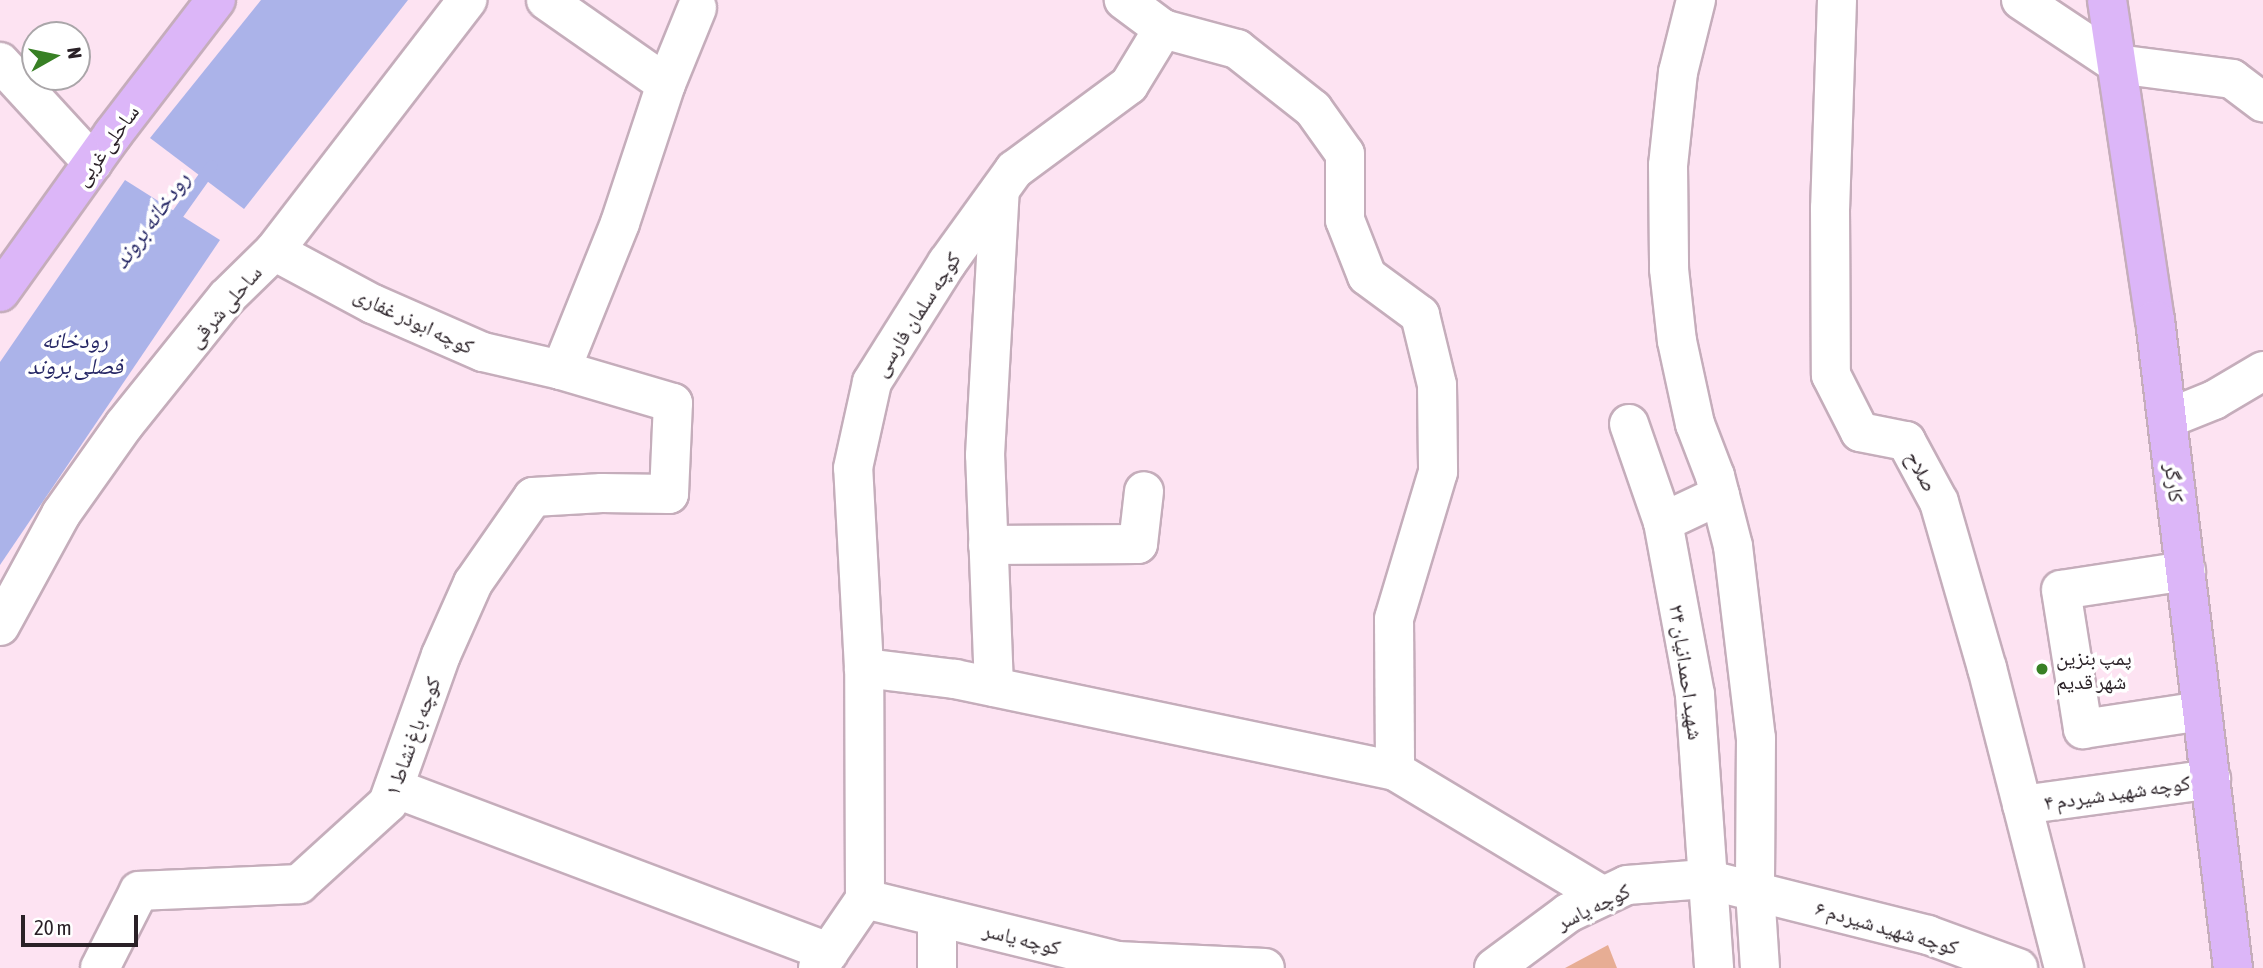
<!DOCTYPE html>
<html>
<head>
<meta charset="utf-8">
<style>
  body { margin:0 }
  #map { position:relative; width:2263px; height:968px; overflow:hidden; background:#fde3f2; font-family:"Asap Condensed","Noto Naskh Arabic",sans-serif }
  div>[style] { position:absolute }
  .forest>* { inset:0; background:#e7ad94 }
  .water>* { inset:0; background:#abb3e9 }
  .stream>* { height:12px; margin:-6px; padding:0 6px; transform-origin:6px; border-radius:6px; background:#abb3e9 }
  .roads { filter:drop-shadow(2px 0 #c5adbb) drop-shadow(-2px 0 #c5adbb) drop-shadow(0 2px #c5adbb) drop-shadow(0 -2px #c5adbb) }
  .minor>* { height:38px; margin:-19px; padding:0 19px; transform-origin:19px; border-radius:19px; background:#fff }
  .major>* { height:38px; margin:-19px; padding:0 19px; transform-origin:19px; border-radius:19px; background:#dcb6f8 }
  .dots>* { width:19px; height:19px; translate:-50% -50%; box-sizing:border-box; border:4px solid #fff; border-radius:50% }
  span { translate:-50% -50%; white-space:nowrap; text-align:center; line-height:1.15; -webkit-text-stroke:7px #fff; paint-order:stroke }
  .street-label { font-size:21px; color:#2a2127 }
  .poi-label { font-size:21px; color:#2a2127 }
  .left { translate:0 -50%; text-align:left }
  .water-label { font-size:23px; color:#262765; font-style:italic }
  .north { position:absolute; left:21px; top:21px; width:70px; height:70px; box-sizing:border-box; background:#fff; border:2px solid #aaa6a9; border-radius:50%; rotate:81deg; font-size:19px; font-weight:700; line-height:28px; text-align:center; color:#2a2127 }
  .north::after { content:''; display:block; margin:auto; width:24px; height:32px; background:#388025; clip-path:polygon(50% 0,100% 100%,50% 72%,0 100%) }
  .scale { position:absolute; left:21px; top:915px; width:117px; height:32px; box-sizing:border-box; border:4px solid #2a2127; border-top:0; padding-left:9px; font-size:21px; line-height:24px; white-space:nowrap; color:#2a2127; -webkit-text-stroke:5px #fff; paint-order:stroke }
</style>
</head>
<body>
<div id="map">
  <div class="forest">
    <i style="clip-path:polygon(1608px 945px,1617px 968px,1565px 968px)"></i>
  </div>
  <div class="water">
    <i style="clip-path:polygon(261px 0,408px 0,244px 209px,150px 138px)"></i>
    <i style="clip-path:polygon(125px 180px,220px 240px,0 565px,0 362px)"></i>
  </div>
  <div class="stream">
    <i style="left:170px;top:225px;width:72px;rotate:-54.6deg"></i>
  </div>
  <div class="roads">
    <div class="minor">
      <i style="left:546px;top:0;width:146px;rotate:35deg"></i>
      <i style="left:1696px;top:0;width:74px;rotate:104deg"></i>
      <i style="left:1678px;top:72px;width:94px;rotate:96.1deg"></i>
      <i style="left:1668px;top:165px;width:104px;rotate:89.4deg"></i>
      <i style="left:1669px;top:269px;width:72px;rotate:83.7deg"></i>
      <i style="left:1677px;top:341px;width:85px;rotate:77.8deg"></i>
      <i style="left:1695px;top:424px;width:56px;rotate:69deg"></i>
      <i style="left:1715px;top:476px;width:72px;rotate:75.6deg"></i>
      <i style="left:1733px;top:546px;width:193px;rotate:83.2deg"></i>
      <i style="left:1756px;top:738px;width:153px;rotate:90.4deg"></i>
      <i style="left:1755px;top:891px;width:77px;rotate:86.3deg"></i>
      <i style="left:1837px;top:0;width:208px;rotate:91.9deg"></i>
      <i style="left:1830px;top:208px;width:167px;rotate:89.7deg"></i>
      <i style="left:1831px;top:375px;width:64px;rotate:63deg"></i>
      <i style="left:1860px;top:432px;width:47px;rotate:11.1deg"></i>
      <i style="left:1906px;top:441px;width:69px;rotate:61.6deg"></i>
      <i style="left:1939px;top:502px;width:173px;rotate:73.9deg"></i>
      <i style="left:1987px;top:668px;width:310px;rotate:75.6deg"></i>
      <i style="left:2021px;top:0;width:115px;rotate:33.7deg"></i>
      <i style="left:2117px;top:64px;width:116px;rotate:7.4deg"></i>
      <i style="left:2232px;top:79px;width:39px;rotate:37deg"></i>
      <i style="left:1163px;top:29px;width:77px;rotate:15.1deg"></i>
      <i style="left:1237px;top:49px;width:97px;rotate:38.3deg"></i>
      <i style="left:1313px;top:109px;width:55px;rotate:54.6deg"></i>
      <i style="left:1345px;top:154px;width:66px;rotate:90deg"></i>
      <i style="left:1345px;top:220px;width:60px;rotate:68.6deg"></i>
      <i style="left:1367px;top:276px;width:66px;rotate:36.3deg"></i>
      <i style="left:1420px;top:315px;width:72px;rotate:76.3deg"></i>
      <i style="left:1437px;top:385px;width:87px;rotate:89.3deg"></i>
      <i style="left:1438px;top:472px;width:153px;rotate:106.7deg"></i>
      <i style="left:1394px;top:619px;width:152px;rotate:89.6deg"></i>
      <i style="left:0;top:62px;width:137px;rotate:47.4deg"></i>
      <i style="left:274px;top:251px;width:112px;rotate:28.2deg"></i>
      <i style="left:373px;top:304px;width:120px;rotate:23.6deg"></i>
      <i style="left:483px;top:352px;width:80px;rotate:13deg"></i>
      <i style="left:2167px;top:419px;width:51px;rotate:-22deg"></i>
      <i style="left:2214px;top:400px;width:57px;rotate:-30.6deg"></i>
      <i style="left:1629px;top:424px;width:104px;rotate:70.9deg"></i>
      <i style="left:1663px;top:522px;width:176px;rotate:79.5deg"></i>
      <i style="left:1695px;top:695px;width:274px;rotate:86deg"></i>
      <i style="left:1663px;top:522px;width:63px;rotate:-25.3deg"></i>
      <i style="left:988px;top:545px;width:150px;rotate:-0.4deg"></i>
      <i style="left:1138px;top:544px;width:53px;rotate:-83.5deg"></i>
      <i style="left:2186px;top:571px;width:126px;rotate:171.4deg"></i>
      <i style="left:2061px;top:590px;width:141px;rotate:81deg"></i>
      <i style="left:2083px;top:729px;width:120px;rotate:-8.6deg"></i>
      <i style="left:0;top:626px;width:128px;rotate:-61.4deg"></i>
      <i style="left:61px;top:514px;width:109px;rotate:-54.7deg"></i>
      <i style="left:124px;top:425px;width:164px;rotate:-51.2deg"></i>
      <i style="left:227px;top:297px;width:66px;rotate:-44.4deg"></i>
      <i style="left:274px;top:251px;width:317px;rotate:-52.4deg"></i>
      <i style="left:864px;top:668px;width:92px;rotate:6.9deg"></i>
      <i style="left:955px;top:679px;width:450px;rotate:11.8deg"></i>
      <i style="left:1395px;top:771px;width:243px;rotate:31deg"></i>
      <i style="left:994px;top:687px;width:232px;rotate:-92.2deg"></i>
      <i style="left:985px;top:455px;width:265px;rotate:-86.8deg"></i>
      <i style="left:394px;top:788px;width:465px;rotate:20.7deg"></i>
      <i style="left:2022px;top:805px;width:191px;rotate:-7.8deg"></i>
      <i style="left:865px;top:899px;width:231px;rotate:-90.2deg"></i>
      <i style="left:864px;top:668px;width:200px;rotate:-93.1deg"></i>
      <i style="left:853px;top:468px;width:88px;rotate:-77.5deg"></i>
      <i style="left:872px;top:382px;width:141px;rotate:-57.8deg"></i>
      <i style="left:947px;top:263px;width:115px;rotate:-54.2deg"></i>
      <i style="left:1014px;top:170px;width:143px;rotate:-36.5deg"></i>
      <i style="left:1129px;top:85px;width:66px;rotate:-58.7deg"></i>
      <i style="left:1163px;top:29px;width:49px;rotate:-143.4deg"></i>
      <i style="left:865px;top:899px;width:260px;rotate:13.8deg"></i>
      <i style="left:1117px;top:961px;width:148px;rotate:2.7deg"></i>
      <i style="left:937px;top:917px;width:51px;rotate:90deg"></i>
      <i style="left:100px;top:968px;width:86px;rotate:-63.1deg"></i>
      <i style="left:139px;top:891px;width:160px;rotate:-2.5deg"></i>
      <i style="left:299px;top:884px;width:120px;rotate:-42.3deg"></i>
      <i style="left:388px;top:803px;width:157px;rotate:-70.3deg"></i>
      <i style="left:441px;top:655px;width:79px;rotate:-66deg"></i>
      <i style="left:473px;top:583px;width:105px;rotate:-55.1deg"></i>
      <i style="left:533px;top:497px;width:69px;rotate:-3.3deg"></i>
      <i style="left:602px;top:493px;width:67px;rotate:0.9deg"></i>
      <i style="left:669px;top:494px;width:91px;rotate:-87.5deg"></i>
      <i style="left:673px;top:403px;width:117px;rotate:-163.6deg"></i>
      <i style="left:561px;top:370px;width:158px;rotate:-68.1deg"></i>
      <i style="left:620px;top:223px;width:146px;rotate:-71.7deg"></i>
      <i style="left:666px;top:84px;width:82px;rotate:-67.8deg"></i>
      <i style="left:818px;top:968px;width:83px;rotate:-55.7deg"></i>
      <i style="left:1494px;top:968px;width:92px;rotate:-36.6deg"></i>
      <i style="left:1568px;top:913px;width:65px;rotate:-25.4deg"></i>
      <i style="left:1627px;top:885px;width:78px;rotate:-4.4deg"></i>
      <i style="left:1705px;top:879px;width:230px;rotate:14.1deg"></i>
      <i style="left:1928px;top:935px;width:96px;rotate:20.1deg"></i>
    </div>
    <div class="major">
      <i style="left:2107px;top:0;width:324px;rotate:81.5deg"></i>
      <i style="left:2155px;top:320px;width:653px;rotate:83.14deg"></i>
      <i style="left:0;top:292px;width:194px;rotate:-54.4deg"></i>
      <i style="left:113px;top:134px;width:169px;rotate:-52.5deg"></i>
    </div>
  </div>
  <div class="dots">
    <i style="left:2042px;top:669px;background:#388025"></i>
  </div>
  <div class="street-label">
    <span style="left:106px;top:145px;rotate:-54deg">ساحلی غربی</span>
    <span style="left:224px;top:306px;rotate:-49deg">ساحلی شرقی</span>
    <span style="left:916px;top:314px;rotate:-57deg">کوچه سلمان فارسی</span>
    <span style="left:414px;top:320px;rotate:25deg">کوچه ابوذر غفاری</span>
    <span style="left:1922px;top:471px;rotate:61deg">صلاح</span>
    <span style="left:2175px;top:483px;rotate:83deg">کارگر</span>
    <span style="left:1687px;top:672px;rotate:82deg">شهید احمدانیان ۲۴</span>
    <span style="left:412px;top:736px;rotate:-70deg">کوچه باغ نشاط ۱</span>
    <span style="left:2117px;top:792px;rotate:-8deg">کوچه شهید شیردم ۴</span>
    <span style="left:1593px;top:906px;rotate:-26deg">کوچه یاسر</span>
    <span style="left:1887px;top:927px;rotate:16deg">کوچه شهید شیردم ۶</span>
    <span style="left:1022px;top:938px;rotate:14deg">کوچه یاسر</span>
  </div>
  <div class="poi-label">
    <span class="left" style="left:2056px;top:669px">پمپ بنزین<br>شهر قدیم</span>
  </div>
  <div class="water-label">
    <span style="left:151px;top:220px;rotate:-54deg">رودخانه بروند</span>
    <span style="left:75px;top:353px">رودخانه<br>فصلی بروند</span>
  </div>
  <div class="north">N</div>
  <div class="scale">20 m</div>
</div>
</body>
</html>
